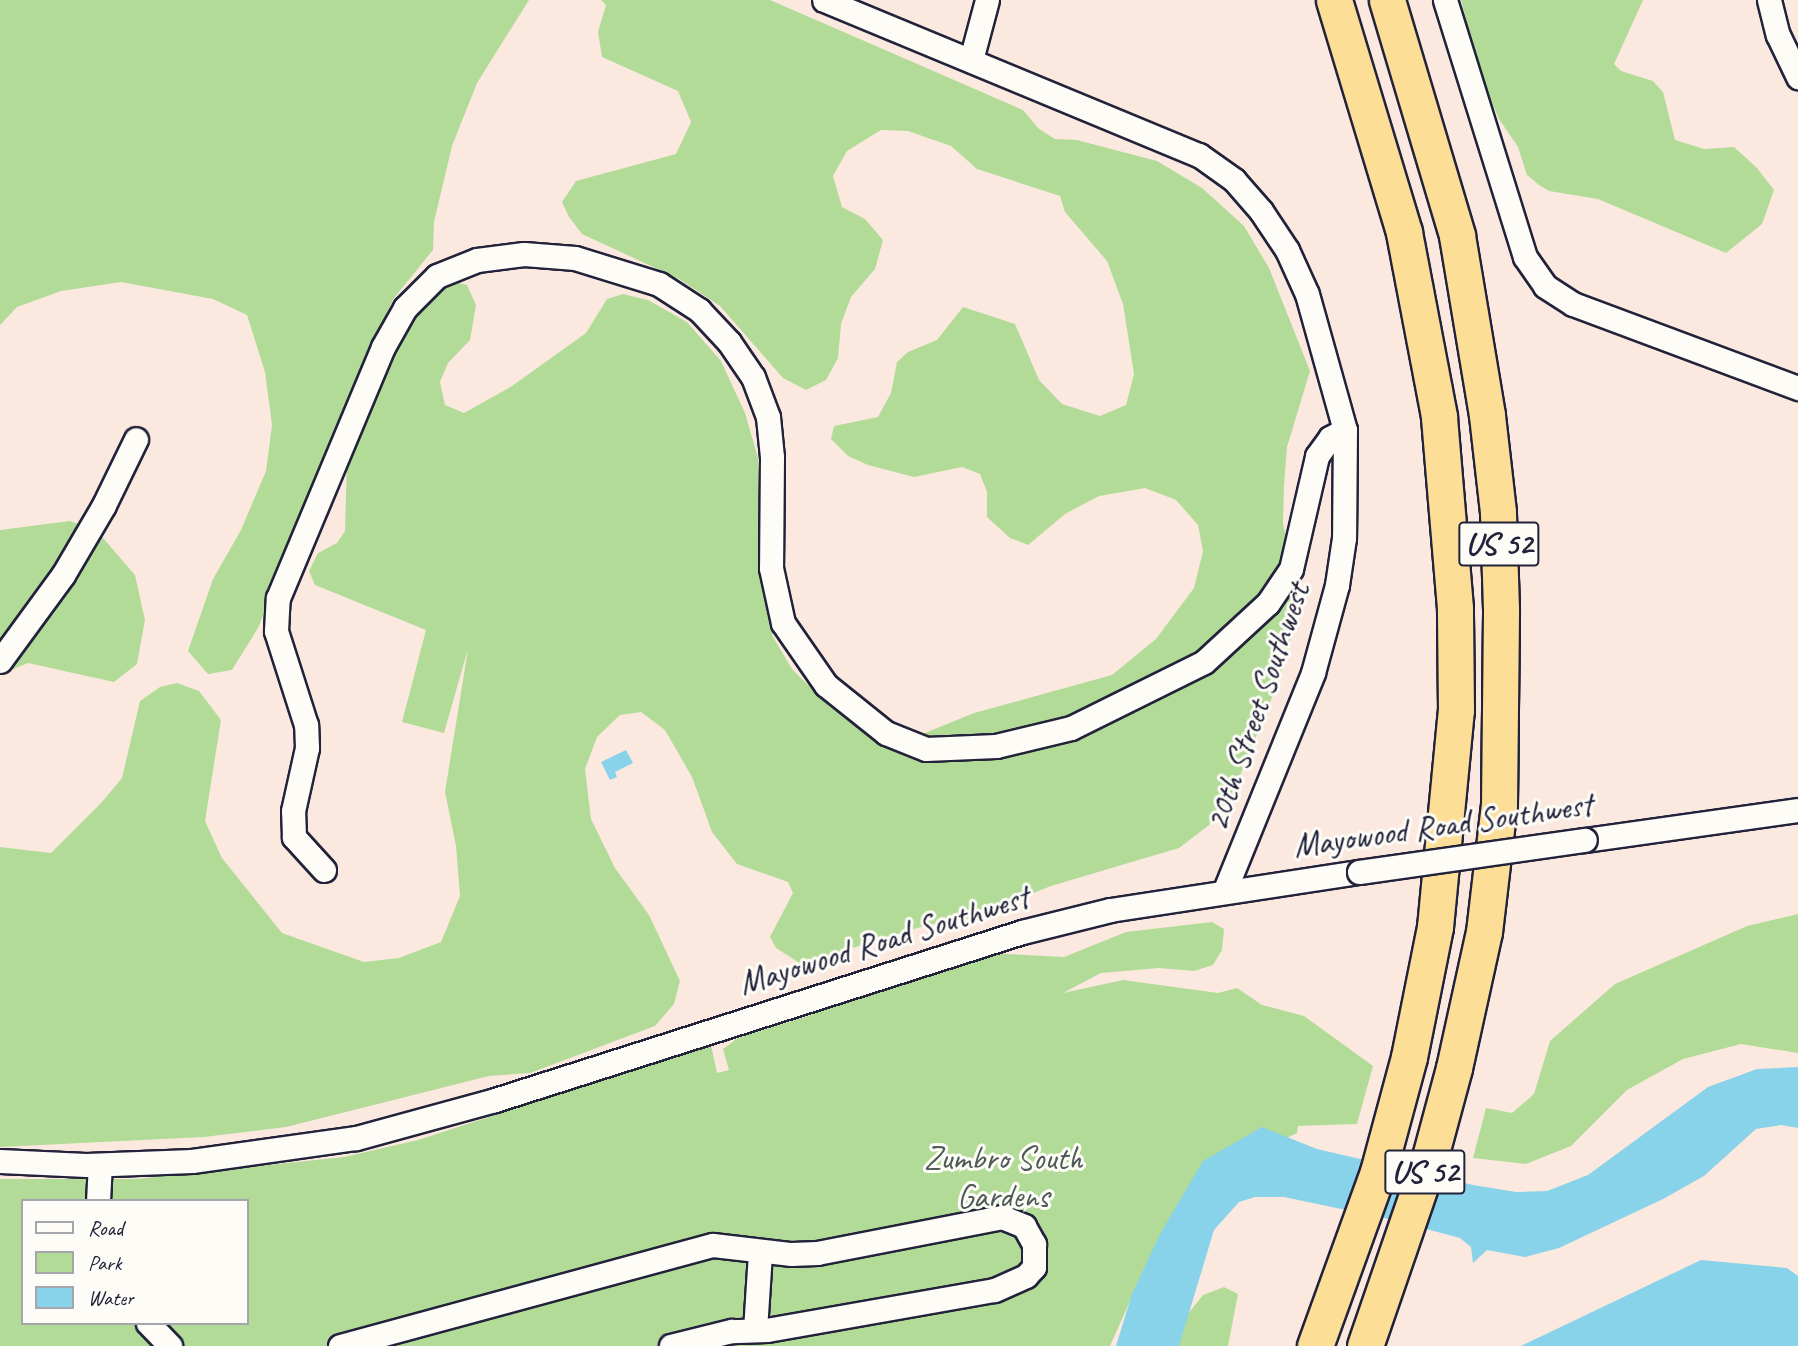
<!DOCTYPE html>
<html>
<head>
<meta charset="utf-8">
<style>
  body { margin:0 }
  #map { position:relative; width:1798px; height:1346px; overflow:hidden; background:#fbe9e0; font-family:Caveat,sans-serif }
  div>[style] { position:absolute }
  .green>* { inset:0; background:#b3db98 }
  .water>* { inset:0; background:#88d3e9 }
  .roads { filter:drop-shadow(2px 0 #22223b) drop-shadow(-2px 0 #22223b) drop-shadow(0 2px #22223b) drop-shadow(0 -2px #22223b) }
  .minor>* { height:23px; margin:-11.5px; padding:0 11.5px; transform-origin:11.5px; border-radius:11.5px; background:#fdfcf7 }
  .highway>* { height:35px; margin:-17.5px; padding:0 17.5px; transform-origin:17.5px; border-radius:17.5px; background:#fcde96 }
  .bridges { filter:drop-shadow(2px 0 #22223b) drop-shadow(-2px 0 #22223b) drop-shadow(0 2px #22223b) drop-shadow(0 -2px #22223b) }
  .minor-bridge>* { height:23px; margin:-11.5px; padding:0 11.5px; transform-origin:11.5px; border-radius:11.5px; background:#fdfcf7 }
  span { translate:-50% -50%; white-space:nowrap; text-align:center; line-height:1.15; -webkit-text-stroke:6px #fdfcf7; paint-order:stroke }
  .shield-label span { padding:2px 5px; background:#fdfcf7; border:2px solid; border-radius:5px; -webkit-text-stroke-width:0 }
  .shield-label { font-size:32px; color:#22223b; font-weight:700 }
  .street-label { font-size:33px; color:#22223b }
  .park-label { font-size:33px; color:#4e5a57 }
  .legend { position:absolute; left:21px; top:1199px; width:228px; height:126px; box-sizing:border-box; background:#fdfcf7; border:2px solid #a5a5ac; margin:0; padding:9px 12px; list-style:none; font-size:21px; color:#22223b }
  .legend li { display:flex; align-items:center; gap:14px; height:35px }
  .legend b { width:35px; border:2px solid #a5a5ac }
</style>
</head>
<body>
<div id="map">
  <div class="green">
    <i style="clip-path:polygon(0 0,529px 0,477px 83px,452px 146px,434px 222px,433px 250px,394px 298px,363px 362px,258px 628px,232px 670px,208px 674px,188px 651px,213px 579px,241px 530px,266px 471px,272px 425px,265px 372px,247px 315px,213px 299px,121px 282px,61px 291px,17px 307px,0 325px)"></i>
    <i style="clip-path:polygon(601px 0,770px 0,1023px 110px,1039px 129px,1055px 139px,1077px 140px,1157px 161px,1202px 188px,1244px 226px,1269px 268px,1310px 371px,1287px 447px,1284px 485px,1283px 523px,1297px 589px,1296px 619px,1279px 680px,1233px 793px,1213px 822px,1179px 848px,1051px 886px,971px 918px,924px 926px,801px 964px,776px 948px,770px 937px,793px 893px,788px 882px,737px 864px,712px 832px,692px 777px,665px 730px,641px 712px,620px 715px,597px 737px,585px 769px,591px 819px,615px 868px,649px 915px,680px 981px,674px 1004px,655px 1026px,530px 1073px,489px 1076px,286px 1127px,204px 1137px,0 1147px,0 847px,51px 853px,102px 802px,122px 778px,140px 701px,160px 687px,177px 683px,199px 691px,221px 720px,205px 821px,222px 858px,282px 933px,364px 962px,399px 958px,441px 942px,460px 896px,456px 846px,445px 792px,468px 649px,444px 733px,402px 722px,426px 630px,315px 585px,309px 571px,318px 553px,337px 543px,345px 531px,347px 460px,385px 364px,429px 298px,450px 281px,467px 285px,476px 305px,470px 340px,448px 363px,440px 382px,445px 405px,464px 413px,512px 386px,586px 333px,607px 299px,623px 294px,648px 300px,687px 322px,721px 361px,745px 413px,758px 458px,762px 587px,773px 637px,792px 669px,829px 706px,888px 748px,974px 713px,1112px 675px,1156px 639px,1194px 588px,1203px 551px,1198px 525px,1176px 500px,1145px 488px,1099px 496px,1065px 514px,1028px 545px,1010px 538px,987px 517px,987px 492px,980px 474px,962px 467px,914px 477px,868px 465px,848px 456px,831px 439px,834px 426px,878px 417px,891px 393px,897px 362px,908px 352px,937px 340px,963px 307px,1015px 324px,1039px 380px,1062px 404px,1100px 416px,1126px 405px,1134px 374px,1123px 304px,1107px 261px,1065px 212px,1060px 196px,977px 169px,951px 146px,908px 131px,881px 130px,847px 151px,833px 176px,842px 207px,865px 219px,883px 240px,875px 269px,851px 297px,841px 324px,838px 358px,826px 380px,806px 390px,783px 378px,720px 306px,679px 279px,582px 234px,569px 217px,562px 202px,576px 181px,676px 154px,691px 122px,678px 91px,602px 57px,598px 32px,606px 5px)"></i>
    <i style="clip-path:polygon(1461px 0,1643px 0,1614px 64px,1621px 71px,1653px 81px,1663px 92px,1675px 140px,1704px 149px,1734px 147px,1757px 168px,1774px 190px,1762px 224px,1726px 253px,1598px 199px,1549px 191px,1539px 185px,1527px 175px,1518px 147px,1499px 119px,1479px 72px)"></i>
    <i style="clip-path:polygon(70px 521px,97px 531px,135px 575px,145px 620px,137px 664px,114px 682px,28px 663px,0 675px,0 530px)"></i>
    <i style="clip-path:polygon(1798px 914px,1798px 1053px,1741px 1044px,1683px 1059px,1627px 1090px,1571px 1146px,1526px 1164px,1473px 1158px,1486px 1108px,1512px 1113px,1534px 1094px,1550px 1041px,1615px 984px,1747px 926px)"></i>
    <i style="clip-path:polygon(evenodd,1212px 922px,1224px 929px,1222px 950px,1213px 965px,1194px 971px,1159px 968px,1101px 973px,1063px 993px,1123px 980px,1218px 993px,1237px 988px,1262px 1005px,1304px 1016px,1373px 1066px,1357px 1124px,1298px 1126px,1297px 1133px,1272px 1145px,1138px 1283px,1110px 1346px,0 1346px,0 1179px,136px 1179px,344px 1157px,418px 1140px,711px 1045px,717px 1073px,729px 1070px,723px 1049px,738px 1038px,814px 1014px,843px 998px,988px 953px,1064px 957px,1126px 932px,1212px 922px,23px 1201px,247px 1201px,247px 1323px,23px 1323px,23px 1201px)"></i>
    <i style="clip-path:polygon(1224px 1287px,1238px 1294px,1228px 1346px,1173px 1346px,1179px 1325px,1203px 1295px)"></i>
  </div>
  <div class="water">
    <i style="clip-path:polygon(626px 750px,633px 763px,615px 772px,617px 777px,610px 780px,601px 762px)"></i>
    <i style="clip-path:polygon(1798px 1067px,1798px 1128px,1781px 1125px,1756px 1129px,1704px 1176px,1663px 1199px,1559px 1248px,1525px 1257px,1487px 1250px,1473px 1263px,1471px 1247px,1460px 1238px,1389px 1219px,1284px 1197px,1255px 1197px,1239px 1202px,1214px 1230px,1179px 1346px,1116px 1346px,1132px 1294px,1161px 1232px,1203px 1161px,1262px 1127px,1317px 1149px,1473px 1185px,1516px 1192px,1547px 1191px,1588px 1175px,1708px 1087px,1757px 1069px)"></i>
    <i style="clip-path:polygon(1701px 1260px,1787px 1268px,1798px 1276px,1798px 1346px,1521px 1346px)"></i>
  </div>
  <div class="roads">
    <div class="minor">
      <i style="left:824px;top:0;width:406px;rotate:22.5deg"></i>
      <i style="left:1199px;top:155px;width:43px;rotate:35.5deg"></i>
      <i style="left:1234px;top:180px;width:41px;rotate:48.9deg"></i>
      <i style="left:1261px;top:211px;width:47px;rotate:56.3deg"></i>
      <i style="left:1287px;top:250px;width:48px;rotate:65.6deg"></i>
      <i style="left:1307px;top:294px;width:141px;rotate:74.4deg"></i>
      <i style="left:1345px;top:430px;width:108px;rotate:90.5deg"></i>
      <i style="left:1344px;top:538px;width:48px;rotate:98.5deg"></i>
      <i style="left:1337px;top:585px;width:91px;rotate:105.3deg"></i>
      <i style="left:1313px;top:673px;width:234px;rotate:112.1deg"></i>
      <i style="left:1445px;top:0;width:269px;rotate:72.7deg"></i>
      <i style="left:1525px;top:257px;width:35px;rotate:55deg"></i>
      <i style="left:1545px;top:286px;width:33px;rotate:33deg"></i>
      <i style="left:1573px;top:304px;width:240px;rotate:20.5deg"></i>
      <i style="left:1769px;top:0;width:36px;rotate:76deg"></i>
      <i style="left:1778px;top:35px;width:47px;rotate:64.5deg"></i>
      <i style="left:971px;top:60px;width:62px;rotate:-75.1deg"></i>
      <i style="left:0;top:661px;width:107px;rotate:-53.8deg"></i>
      <i style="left:63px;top:575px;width:81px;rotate:-59.6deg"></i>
      <i style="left:104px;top:505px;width:73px;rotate:-64.1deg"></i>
      <i style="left:1585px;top:840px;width:215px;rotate:-8deg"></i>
      <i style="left:324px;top:870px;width:45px;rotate:-132.3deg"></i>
      <i style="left:294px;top:837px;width:26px;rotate:-92deg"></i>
      <i style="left:293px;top:811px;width:65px;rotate:-77.5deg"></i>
      <i style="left:307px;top:748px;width:23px;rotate:-92deg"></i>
      <i style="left:306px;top:725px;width:99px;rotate:-107.7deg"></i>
      <i style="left:276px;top:631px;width:33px;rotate:-87deg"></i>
      <i style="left:278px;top:598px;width:272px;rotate:-67.3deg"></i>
      <i style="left:383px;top:347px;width:45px;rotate:-60.6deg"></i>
      <i style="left:405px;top:308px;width:45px;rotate:-45deg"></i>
      <i style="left:437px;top:276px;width:43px;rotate:-21.8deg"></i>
      <i style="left:477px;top:260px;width:47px;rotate:-7.3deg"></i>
      <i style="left:524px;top:254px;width:51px;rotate:4.5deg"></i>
      <i style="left:575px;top:258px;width:88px;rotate:17.2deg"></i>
      <i style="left:659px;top:284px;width:48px;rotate:33deg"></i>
      <i style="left:699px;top:310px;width:44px;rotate:46.8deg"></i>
      <i style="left:729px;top:342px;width:42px;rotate:55.6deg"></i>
      <i style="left:753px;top:377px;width:43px;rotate:69.4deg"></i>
      <i style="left:768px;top:417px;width:40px;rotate:84.3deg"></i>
      <i style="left:772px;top:457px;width:111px;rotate:90.5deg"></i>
      <i style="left:771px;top:568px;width:56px;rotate:77.7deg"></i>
      <i style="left:783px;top:623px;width:75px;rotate:55.3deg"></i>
      <i style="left:826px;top:685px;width:77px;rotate:38.7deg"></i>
      <i style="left:886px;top:733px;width:43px;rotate:21.8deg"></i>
      <i style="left:926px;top:749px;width:70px;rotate:-2.5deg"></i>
      <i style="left:996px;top:746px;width:77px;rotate:-13.5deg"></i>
      <i style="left:1071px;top:728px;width:148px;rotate:-26.4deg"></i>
      <i style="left:1204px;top:662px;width:87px;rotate:-42.7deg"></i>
      <i style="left:1268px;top:603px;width:41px;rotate:-55.9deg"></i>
      <i style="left:1291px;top:569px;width:116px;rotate:-77deg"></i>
      <i style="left:1317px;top:456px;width:22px;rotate:-54deg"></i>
      <i style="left:1330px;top:438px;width:17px;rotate:-28deg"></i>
      <i style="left:0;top:1161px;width:86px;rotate:2.7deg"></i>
      <i style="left:86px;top:1165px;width:106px;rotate:-2.2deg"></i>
      <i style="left:192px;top:1161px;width:166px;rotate:-8deg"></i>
      <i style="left:356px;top:1138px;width:144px;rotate:-15.3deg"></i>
      <i style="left:495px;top:1100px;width:553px;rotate:-17.68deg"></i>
      <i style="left:1022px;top:932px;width:91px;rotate:-14deg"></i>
      <i style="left:1110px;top:910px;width:252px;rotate:-8.7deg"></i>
      <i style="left:98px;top:1201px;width:36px;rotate:-87deg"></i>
      <i style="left:148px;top:1323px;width:32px;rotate:46deg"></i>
      <i style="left:755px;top:1330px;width:78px;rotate:-86.3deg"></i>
      <i style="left:340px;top:1346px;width:386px;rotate:-15.2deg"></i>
      <i style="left:713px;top:1245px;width:79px;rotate:6.6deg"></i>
      <i style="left:791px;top:1254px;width:26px;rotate:-2deg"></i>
      <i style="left:817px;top:1253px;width:188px;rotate:-11deg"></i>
      <i style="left:1002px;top:1217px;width:24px;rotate:22deg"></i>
      <i style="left:1024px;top:1226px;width:21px;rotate:61deg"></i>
      <i style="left:1034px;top:1244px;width:23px;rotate:90deg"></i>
      <i style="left:1034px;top:1267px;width:12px;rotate:132deg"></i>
      <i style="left:1026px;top:1276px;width:35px;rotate:156deg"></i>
      <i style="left:994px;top:1290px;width:230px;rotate:170deg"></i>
      <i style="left:767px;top:1330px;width:36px;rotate:178deg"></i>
      <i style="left:731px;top:1331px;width:62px;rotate:166deg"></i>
    </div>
    <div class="highway">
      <i style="left:1315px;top:1346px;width:185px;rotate:-70.1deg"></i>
      <i style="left:1378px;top:1172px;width:119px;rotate:-74.9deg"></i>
      <i style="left:1409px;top:1057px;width:133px;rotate:-78.7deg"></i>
      <i style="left:1435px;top:927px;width:218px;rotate:-84.5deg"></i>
      <i style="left:1456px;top:710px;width:102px;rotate:-90.6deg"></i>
      <i style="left:1455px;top:608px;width:193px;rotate:-94.8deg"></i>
      <i style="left:1439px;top:416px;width:187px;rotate:-100.8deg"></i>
      <i style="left:1404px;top:232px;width:242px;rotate:-106.8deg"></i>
      <i style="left:1365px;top:1346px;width:200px;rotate:-71deg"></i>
      <i style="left:1430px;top:1157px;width:92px;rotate:-74.9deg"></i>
      <i style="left:1454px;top:1068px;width:139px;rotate:-77.6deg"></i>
      <i style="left:1484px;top:932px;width:128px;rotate:-83.3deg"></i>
      <i style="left:1499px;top:805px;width:196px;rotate:-89.4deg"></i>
      <i style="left:1501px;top:609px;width:97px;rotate:-91.8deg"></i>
      <i style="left:1498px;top:512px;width:98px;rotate:-96.5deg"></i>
      <i style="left:1487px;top:415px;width:182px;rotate:-99.5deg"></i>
      <i style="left:1457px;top:235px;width:245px;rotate:-106.6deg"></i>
    </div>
  </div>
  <div class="bridges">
    <div class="minor-bridge">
      <i style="left:1359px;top:872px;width:228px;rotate:-8.1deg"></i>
    </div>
  </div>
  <div class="shield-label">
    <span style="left:1499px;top:544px">US 52</span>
    <span style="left:1425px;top:1172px">US 52</span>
  </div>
  <div class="street-label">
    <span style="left:1258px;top:707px;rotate:-71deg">20th Street Southwest</span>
    <span style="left:1443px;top:826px;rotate:-8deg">Mayowood Road Southwest</span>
    <span style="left:884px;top:941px;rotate:-17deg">Mayowood Road Southwest</span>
  </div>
  <div class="park-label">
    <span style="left:1003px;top:1178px">Zumbro South<br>Gardens</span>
  </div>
  <ul class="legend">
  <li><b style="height:9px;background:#fdfcf7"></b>Road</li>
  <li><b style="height:19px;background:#b3db98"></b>Park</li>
  <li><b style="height:19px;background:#88d3e9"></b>Water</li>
  </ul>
</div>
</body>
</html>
